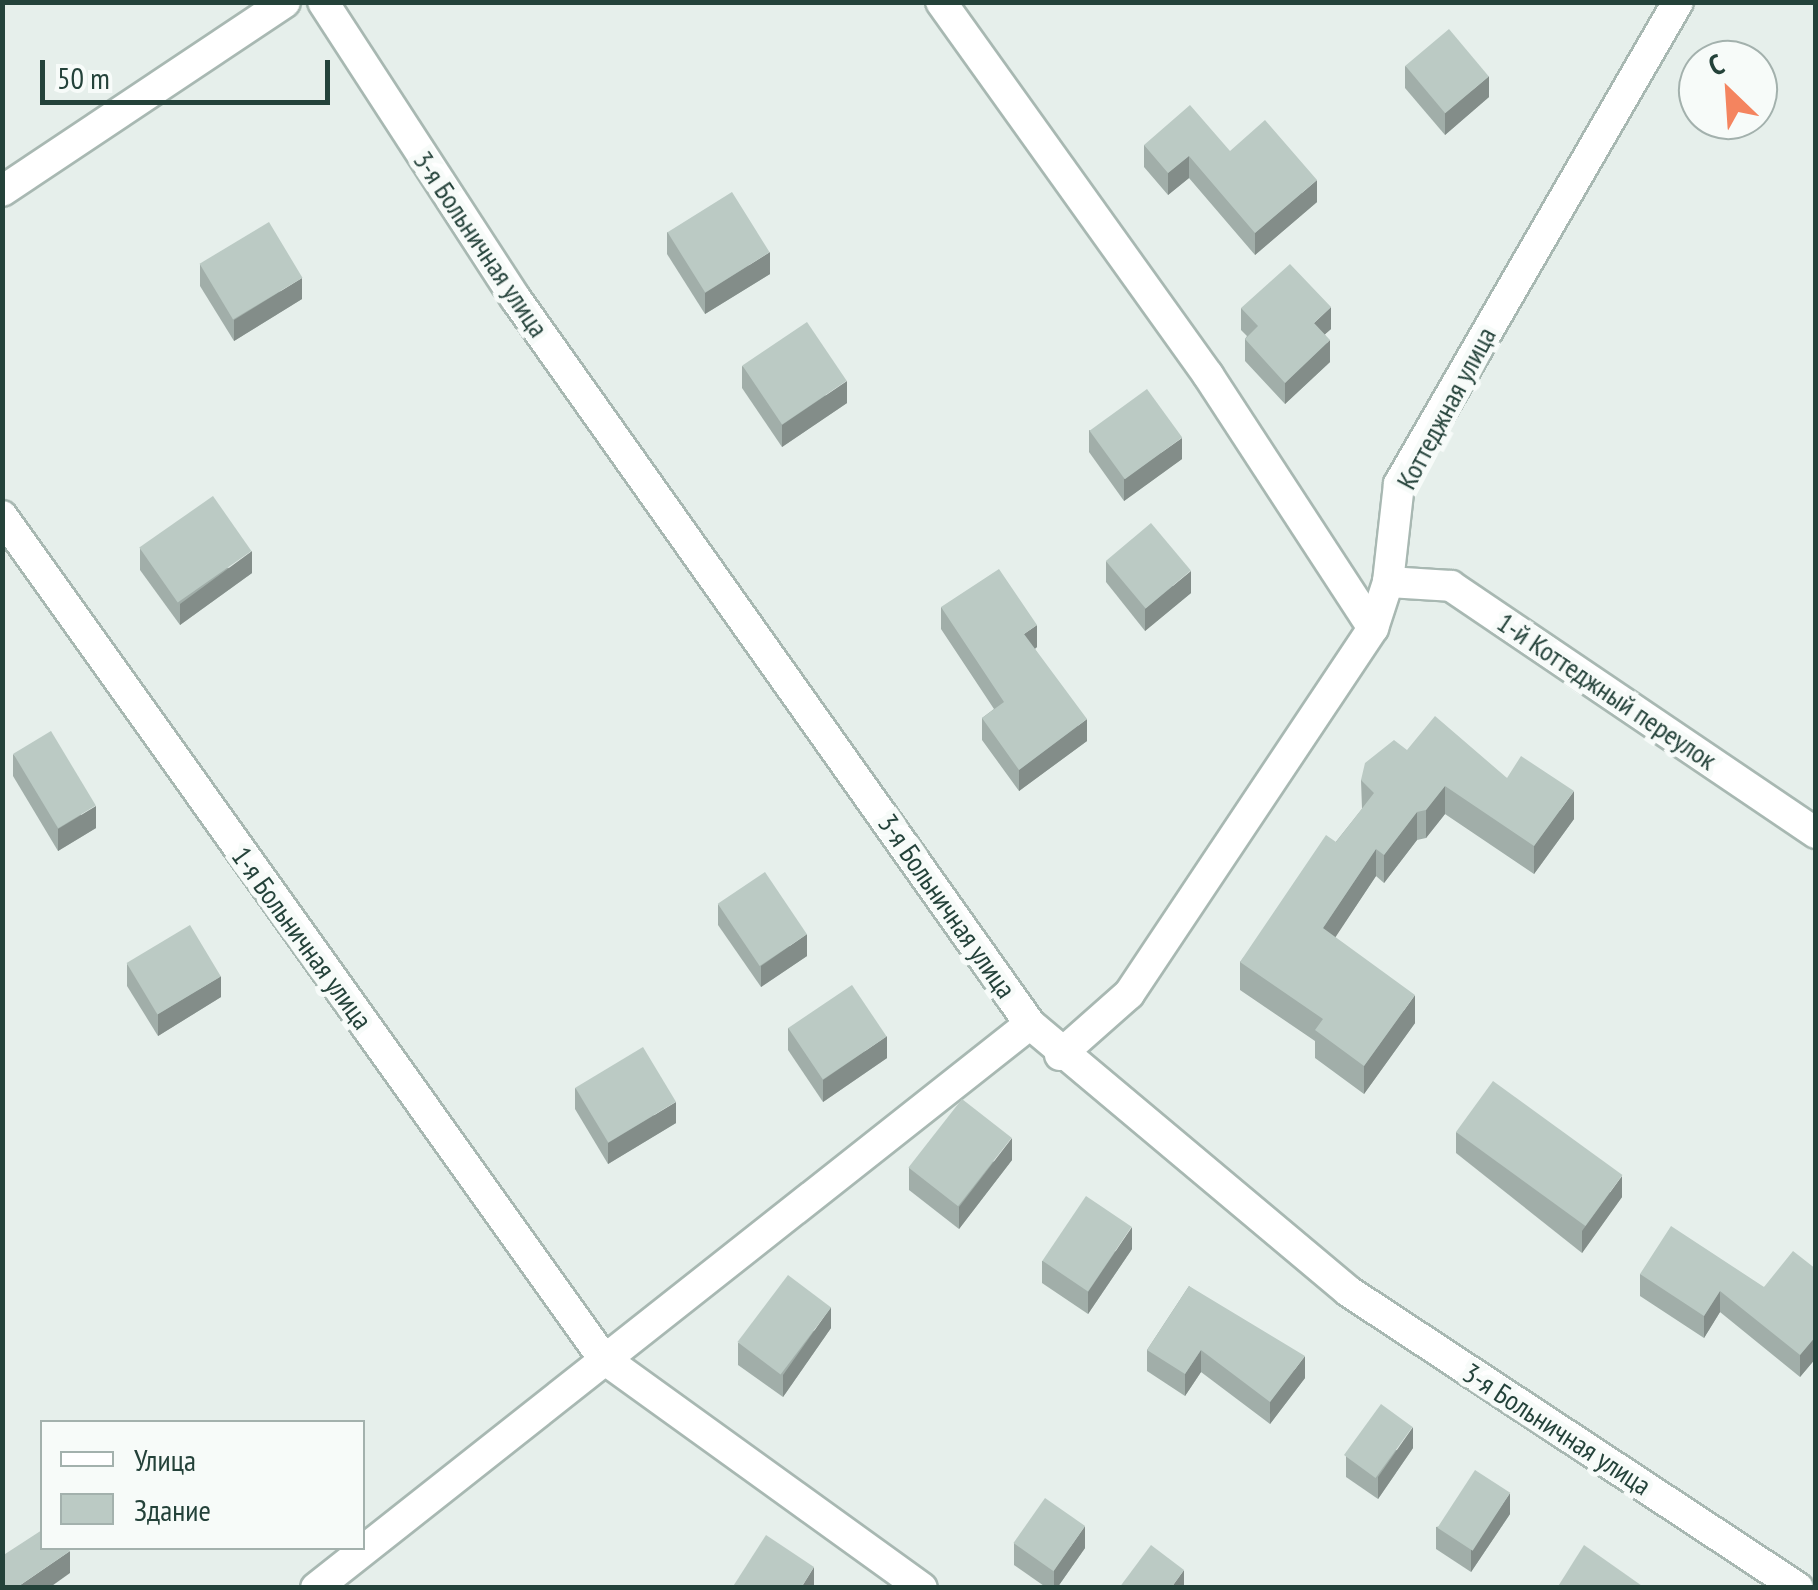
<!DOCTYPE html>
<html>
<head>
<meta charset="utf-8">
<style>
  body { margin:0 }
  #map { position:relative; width:1818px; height:1590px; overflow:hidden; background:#e6efeb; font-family:"PT Sans Narrow",sans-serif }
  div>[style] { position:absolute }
  .roads { filter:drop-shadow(2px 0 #a8b8b2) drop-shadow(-2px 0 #a8b8b2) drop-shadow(0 2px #a8b8b2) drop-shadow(0 -2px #a8b8b2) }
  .minor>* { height:30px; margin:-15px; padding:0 15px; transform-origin:15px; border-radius:15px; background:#fff }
  .wall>* { inset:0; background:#a1aea9 }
  .shaded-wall>* { inset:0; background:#838d89 }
  .building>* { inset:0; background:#bbcac4; transform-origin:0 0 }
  span { translate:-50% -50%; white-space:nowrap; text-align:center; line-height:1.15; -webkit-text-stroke:10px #f7fbf9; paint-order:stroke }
  .street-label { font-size:28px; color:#24423a }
  .frame { position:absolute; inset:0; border:5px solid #24423a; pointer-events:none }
  .legend { position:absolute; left:40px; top:1420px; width:325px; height:130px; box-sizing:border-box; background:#f7fbf9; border:2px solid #a3b1ad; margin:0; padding:12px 18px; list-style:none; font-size:30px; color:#24423a }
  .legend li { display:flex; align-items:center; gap:20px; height:50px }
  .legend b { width:50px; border:2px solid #a3b1ad }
  .north { position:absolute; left:1678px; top:40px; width:100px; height:100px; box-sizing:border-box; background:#f7fbf9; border:2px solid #a3b1ad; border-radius:50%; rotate:335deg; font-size:28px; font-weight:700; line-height:40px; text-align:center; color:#24423a }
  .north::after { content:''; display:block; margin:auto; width:35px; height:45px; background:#f4845f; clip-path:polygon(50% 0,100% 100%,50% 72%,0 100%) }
  .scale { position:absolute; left:40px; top:60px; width:290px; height:45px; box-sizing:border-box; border:5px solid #24423a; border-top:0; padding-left:12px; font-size:30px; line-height:35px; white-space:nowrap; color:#24423a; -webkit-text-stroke:8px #f7fbf9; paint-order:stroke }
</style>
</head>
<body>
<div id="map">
  <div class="roads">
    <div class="minor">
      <i style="left:323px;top:2px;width:354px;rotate:57deg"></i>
      <i style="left:516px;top:299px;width:889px;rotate:54.66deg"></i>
      <i style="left:1030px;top:1024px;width:415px;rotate:40deg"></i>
      <i style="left:1348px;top:1291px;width:539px;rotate:33.42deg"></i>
      <i style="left:941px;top:2px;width:459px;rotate:54.4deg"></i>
      <i style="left:1208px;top:375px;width:302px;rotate:56.9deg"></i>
      <i style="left:2px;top:191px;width:340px;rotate:-33.7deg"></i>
      <i style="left:2px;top:516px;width:1034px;rotate:54.48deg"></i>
      <i style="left:603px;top:1358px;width:393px;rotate:35.8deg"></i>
      <i style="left:1388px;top:582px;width:63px;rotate:3.6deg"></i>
      <i style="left:1451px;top:586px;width:441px;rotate:34.1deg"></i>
      <i style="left:1060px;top:1055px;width:92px;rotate:-41.5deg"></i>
      <i style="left:1129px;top:994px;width:440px;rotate:-56.3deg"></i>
      <i style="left:1373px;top:628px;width:48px;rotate:-71.9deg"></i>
      <i style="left:1388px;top:582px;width:99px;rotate:-83.6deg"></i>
      <i style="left:1399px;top:484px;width:557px;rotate:-59.94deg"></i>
      <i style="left:316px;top:1588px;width:910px;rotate:-38.31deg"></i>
    </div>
  </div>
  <div class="wall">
    <i style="clip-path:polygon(1405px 66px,1489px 97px,1445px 135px,1405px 88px)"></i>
    <i style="clip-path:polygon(1144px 145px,1230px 151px,1317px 202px,1255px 255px,1189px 178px,1168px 195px,1144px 167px)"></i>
    <i style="clip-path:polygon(667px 232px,770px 274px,705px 314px,667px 254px)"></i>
    <i style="clip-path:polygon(200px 264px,302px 299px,234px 341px,200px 286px)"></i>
    <i style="clip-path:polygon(1241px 308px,1331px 329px,1325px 334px,1330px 362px,1285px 404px,1245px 361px,1245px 339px,1247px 336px,1241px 330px)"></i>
    <i style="clip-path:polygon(742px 366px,847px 403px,782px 447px,742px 388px)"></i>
    <i style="clip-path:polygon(1089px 430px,1182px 459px,1124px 501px,1089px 452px)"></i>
    <i style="clip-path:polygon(140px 548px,252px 573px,180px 625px,140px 570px)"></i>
    <i style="clip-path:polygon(1106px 561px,1191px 593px,1145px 631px,1106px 582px)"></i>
    <i style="clip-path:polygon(941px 607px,1037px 647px,1035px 649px,1087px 741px,1019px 791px,982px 740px,982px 718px,994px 709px,941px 629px)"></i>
    <i style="clip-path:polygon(1407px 750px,1507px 778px,1574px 819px,1534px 874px,1445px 814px,1426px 838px,1417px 840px,1384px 883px,1376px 876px,1335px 937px,1415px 1023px,1364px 1094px,1315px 1058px,1315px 1041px,1240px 990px,1240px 962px,1362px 809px,1361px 780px)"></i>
    <i style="clip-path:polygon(13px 754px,96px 828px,58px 851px,13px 776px)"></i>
    <i style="clip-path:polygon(718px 904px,807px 956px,761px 987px,718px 925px)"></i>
    <i style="clip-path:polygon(127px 964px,221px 997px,158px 1036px,127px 986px)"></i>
    <i style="clip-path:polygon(788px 1028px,887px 1058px,823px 1102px,788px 1050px)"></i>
    <i style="clip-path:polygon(575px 1088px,676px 1123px,608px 1164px,575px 1109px)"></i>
    <i style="clip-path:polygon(1456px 1132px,1622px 1197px,1582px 1253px,1456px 1153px)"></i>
    <i style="clip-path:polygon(1012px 1160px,959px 1229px,909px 1190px,909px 1168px)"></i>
    <i style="clip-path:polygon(1132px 1249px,1088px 1314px,1042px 1283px,1042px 1261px)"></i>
    <i style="clip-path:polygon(1816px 1269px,1816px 1358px,1800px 1377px,1720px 1312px,1704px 1338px,1640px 1296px,1640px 1274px,1764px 1287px)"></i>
    <i style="clip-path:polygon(1189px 1286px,1305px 1378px,1270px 1424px,1201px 1372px,1185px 1396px,1147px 1371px,1147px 1350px)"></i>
    <i style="clip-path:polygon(831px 1328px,783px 1397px,738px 1365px,738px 1343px)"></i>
    <i style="clip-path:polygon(1413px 1448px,1378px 1499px,1346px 1477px,1346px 1456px)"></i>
    <i style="clip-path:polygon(1510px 1514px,1471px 1572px,1436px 1549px,1436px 1527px)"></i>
    <i style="clip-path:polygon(1014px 1543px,1085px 1548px,1057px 1588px,1047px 1588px,1014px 1565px)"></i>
  </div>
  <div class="shaded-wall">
    <i style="clip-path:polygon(1489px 76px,1489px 97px,1445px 135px,1445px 113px)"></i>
    <i style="clip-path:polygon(1189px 156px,1189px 178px,1168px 195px,1168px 173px)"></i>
    <i style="clip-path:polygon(1317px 180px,1317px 202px,1255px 255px,1255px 233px)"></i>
    <i style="clip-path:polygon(770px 252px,770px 274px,705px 314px,705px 293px)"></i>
    <i style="clip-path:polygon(302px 278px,302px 299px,234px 341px,234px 320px)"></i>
    <i style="clip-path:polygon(1331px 307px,1331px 329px,1314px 344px,1314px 323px)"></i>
    <i style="clip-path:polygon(1330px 340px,1330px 362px,1285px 404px,1285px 383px)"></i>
    <i style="clip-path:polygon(847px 381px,847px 403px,782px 447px,782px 425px)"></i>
    <i style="clip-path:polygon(1182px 438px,1182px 459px,1124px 501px,1124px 479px)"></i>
    <i style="clip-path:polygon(252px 551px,252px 573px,180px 625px,180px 604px)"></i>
    <i style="clip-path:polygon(1191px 571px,1191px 593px,1145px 631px,1145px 609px)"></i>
    <i style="clip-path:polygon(1037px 625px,1037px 647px,1024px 656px,1024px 634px)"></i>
    <i style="clip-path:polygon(1087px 719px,1087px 741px,1019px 791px,1019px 770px)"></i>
    <i style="clip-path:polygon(1445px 786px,1445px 814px,1426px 838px,1426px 810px)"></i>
    <i style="clip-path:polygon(1574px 791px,1574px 819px,1534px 874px,1534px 846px)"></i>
    <i style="clip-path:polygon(96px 806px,96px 828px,58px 851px,58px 829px)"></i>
    <i style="clip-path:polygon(1417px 812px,1417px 840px,1384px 883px,1384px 855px)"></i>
    <i style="clip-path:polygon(1376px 849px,1376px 876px,1323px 956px,1323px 928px)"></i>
    <i style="clip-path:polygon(807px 934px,807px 956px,761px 987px,761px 966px)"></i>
    <i style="clip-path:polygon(221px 976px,221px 997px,158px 1036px,158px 1014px)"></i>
    <i style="clip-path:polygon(1415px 995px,1415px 1023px,1364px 1094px,1364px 1066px)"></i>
    <i style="clip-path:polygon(887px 1036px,887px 1058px,823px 1102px,823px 1080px)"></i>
    <i style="clip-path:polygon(676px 1102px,676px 1123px,608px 1164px,608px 1143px)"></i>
    <i style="clip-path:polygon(1012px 1138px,1012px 1160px,959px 1229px,959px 1207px)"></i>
    <i style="clip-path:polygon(1622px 1176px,1622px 1197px,1582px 1253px,1582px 1231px)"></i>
    <i style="clip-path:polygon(1132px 1227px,1132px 1249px,1088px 1314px,1088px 1292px)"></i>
    <i style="clip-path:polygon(1720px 1291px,1720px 1312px,1704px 1338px,1704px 1316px)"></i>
    <i style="clip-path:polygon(831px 1307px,831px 1328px,783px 1397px,783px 1375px)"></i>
    <i style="clip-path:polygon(1816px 1336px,1816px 1358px,1800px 1377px,1800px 1355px)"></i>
    <i style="clip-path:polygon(1201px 1350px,1201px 1372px,1185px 1396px,1185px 1374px)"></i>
    <i style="clip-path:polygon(1305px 1356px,1305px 1378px,1270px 1424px,1270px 1402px)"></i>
    <i style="clip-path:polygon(1413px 1427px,1413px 1448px,1378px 1499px,1378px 1477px)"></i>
    <i style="clip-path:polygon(1510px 1493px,1510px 1514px,1471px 1572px,1471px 1550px)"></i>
    <i style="clip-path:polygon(1085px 1526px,1085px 1548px,1057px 1588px,1054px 1588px,1054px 1570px)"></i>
    <i style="clip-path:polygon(70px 1551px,70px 1573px,49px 1588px,16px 1588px)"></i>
    <i style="clip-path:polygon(814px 1567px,814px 1588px,801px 1588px)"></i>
    <i style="clip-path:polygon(1184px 1570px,1184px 1588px,1171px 1588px)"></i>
  </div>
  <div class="building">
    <i style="left:1449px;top:29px;width:62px;height:57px;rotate:50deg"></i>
    <i style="clip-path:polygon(1190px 105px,1230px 151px,1265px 120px,1317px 180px,1255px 233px,1189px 156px,1168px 173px,1144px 145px)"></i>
    <i style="left:732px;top:192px;width:71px;height:76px;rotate:58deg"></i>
    <i style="left:269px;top:222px;width:65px;height:81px;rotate:59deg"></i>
    <i style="clip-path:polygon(1290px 264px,1331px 307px,1314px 323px,1330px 340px,1285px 383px,1245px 339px,1258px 326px,1241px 308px)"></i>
    <i style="left:807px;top:322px;width:71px;height:78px;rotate:56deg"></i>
    <i style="left:1147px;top:389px;width:60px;height:71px;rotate:54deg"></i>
    <i style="left:213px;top:496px;width:67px;height:90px;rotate:55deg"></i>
    <i style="left:1151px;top:523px;width:62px;height:59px;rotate:50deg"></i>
    <i style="clip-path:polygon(999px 569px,1037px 625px,1024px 634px,1087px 719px,1019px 770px,982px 718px,1004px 702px,941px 607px)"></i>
    <i style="clip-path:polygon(1435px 716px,1507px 778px,1521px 756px,1574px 791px,1534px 846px,1445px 786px,1426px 810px,1417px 812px,1384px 855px,1376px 849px,1323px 928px,1415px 995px,1364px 1066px,1315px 1030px,1323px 1019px,1240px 962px,1326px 835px,1336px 842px,1374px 793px,1361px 780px,1365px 763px,1394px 740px,1407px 750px)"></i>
    <i style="left:51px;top:731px;width:87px;height:44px;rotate:59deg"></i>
    <i style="left:765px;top:872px;width:75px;height:57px;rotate:56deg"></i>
    <i style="left:190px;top:925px;width:60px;height:74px;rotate:59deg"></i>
    <i style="left:852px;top:985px;width:62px;height:77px;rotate:56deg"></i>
    <i style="left:643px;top:1047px;width:64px;height:79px;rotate:59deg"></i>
    <i style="left:1493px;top:1081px;width:160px;height:63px;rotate:36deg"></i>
    <i style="left:962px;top:1099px;width:63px;height:87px;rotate:38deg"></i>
    <i style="left:1086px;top:1196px;width:55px;height:78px;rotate:34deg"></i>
    <i style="clip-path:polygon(1671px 1226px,1764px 1287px,1793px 1251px,1816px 1269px,1816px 1336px,1800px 1355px,1720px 1291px,1704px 1316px,1640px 1274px)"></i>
    <i style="left:788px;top:1275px;width:54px;height:84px;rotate:37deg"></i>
    <i style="clip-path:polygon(1189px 1286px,1305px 1356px,1270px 1402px,1201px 1350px,1185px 1374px,1147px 1350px)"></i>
    <i style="left:1381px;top:1404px;width:39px;height:63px;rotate:36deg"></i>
    <i style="left:1475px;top:1470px;width:42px;height:69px;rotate:33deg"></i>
    <i style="left:1045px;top:1498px;width:49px;height:55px;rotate:35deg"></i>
    <i style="clip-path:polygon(42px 1530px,42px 1548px,68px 1548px,70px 1551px,16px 1588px,2px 1588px,2px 1556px)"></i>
    <i style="clip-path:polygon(766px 1535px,814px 1567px,801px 1588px,732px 1588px)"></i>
    <i style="clip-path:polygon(1151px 1545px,1184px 1570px,1171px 1588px,1119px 1588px)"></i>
    <i style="clip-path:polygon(1584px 1545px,1645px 1588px,1557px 1588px)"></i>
  </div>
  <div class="street-label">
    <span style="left:481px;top:244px;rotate:56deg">3-я Больничная улица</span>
    <span style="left:1446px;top:408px;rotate:-62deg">Коттеджная улица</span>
    <span style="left:1607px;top:691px;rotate:34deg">1-й Коттеджный переулок</span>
    <span style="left:947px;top:906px;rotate:55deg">3-я Больничная улица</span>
    <span style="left:302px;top:938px;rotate:54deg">1-я Больничная улица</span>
    <span style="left:1557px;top:1429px;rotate:33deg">3-я Больничная улица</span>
  </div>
  <div class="frame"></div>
  <ul class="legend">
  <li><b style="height:12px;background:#fff"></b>Улица</li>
  <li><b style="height:28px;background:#bbcac4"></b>Здание</li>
  </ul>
  <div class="north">С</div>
  <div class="scale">50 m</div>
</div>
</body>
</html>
